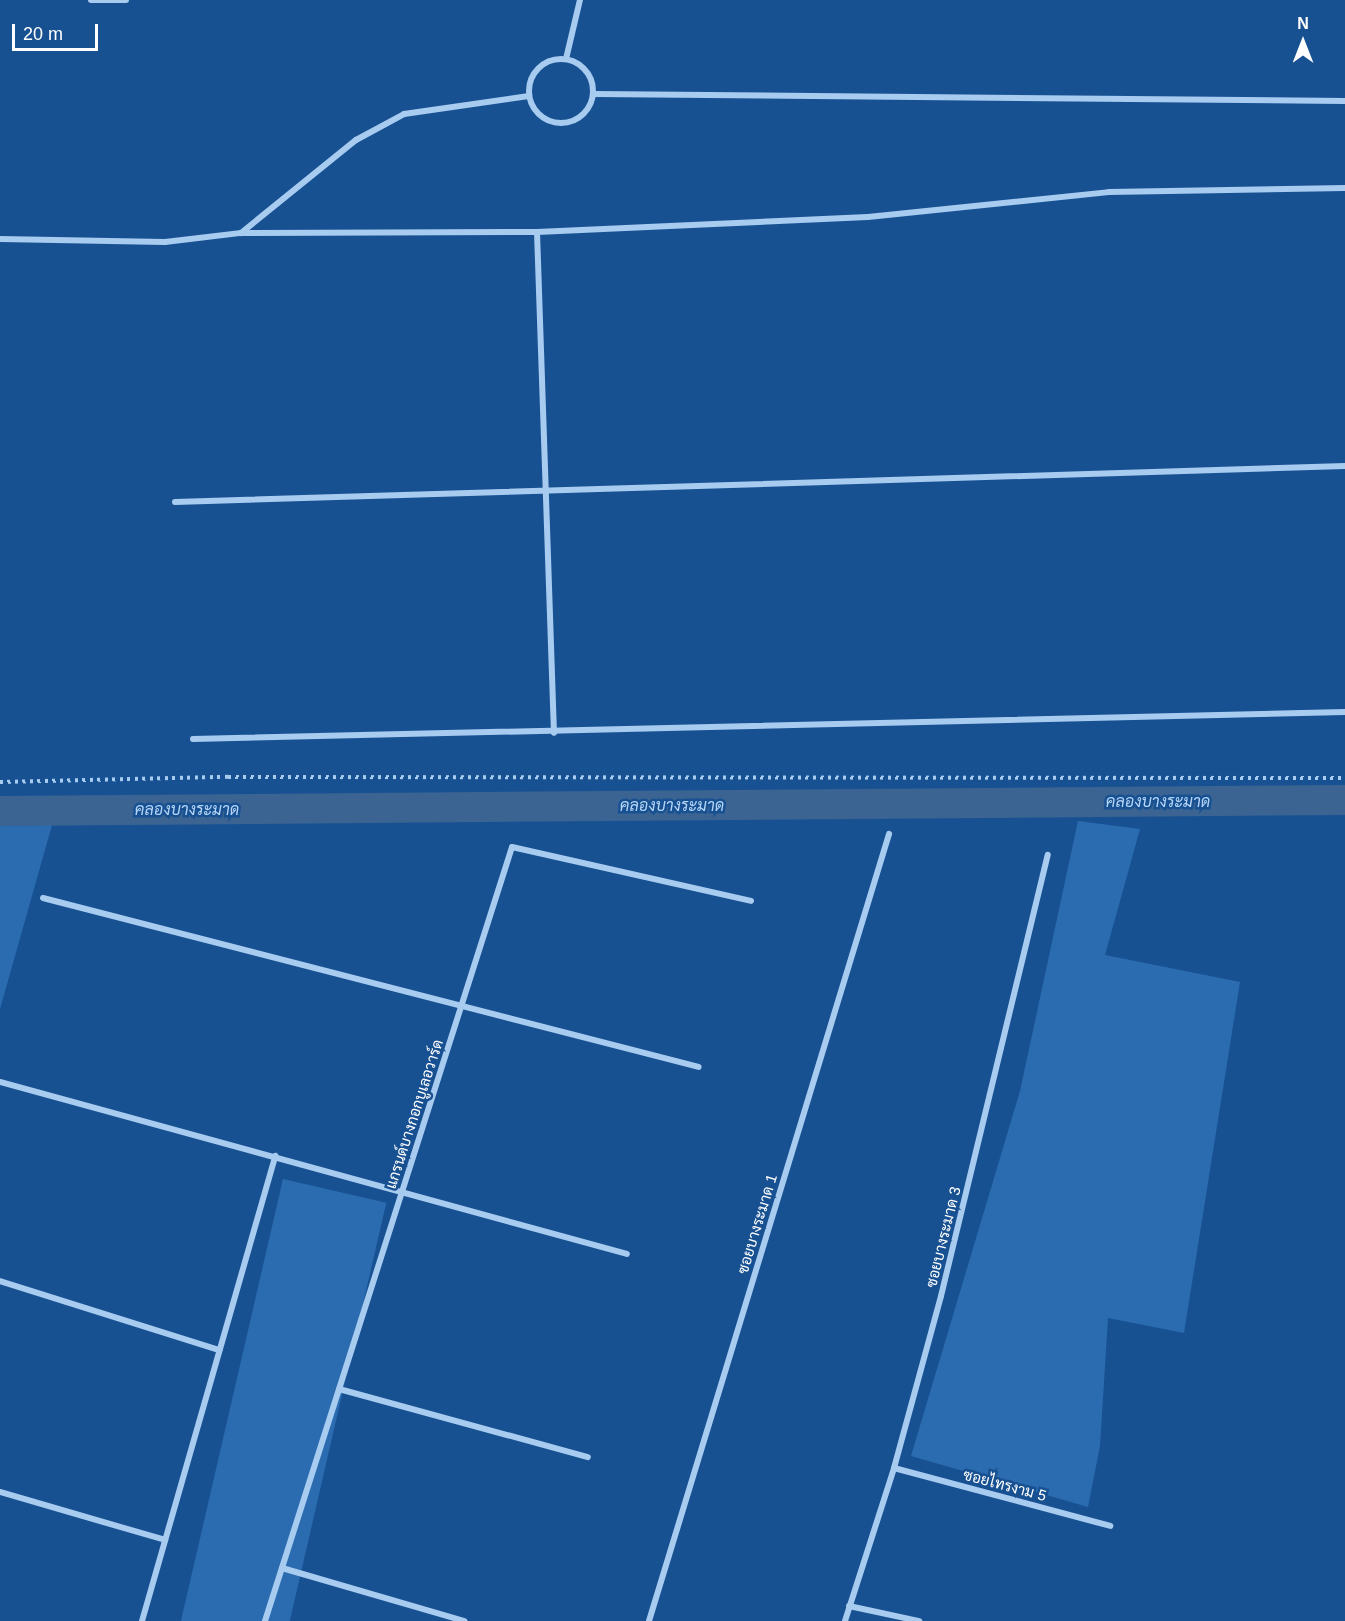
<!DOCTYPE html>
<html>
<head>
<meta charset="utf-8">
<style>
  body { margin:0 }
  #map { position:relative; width:1345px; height:1621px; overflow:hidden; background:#185192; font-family:Arial,Sarabun,sans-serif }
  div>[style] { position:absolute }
  .green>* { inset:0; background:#2b6cb1; transform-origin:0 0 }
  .canal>* { height:30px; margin:-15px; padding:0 15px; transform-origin:15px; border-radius:15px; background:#3b6493 }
  .path>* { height:4px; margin-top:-2px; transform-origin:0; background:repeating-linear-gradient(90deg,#a8cbf0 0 3px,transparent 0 7.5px) }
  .minor>* { height:6px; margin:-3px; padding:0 3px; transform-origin:3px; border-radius:3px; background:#a8cbf0 }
  .minor>.ring { margin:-3px; padding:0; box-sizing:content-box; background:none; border:6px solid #a8cbf0; border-radius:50% }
  span { translate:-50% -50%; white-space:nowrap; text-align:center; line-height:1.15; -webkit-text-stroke:5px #185192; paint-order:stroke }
  .street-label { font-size:15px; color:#fff }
  .water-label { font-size:16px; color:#b4d5f7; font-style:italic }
  .north { position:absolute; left:1273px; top:12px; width:60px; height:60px; -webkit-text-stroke:4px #185192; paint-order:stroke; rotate:0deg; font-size:16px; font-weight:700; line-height:24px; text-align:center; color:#fff }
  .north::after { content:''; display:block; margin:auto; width:21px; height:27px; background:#fff; clip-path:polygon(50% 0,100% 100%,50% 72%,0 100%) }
  .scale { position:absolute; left:12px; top:24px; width:86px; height:27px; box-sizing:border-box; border:3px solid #fff; border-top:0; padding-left:8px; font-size:18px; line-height:21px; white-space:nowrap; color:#fff; -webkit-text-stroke:4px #185192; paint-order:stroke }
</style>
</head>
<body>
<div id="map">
  <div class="green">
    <i style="clip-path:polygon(1078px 821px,1140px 829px,1105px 955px,1240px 982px,1184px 1333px,1108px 1318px,1100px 1446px,1088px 1507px,911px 1456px,1020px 1091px)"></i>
    <i style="clip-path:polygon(52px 825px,0 1009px,0 826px)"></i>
    <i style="left:283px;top:1179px;width:106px;height:459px;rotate:13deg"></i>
  </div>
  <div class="canal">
    <i style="left:0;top:811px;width:1345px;rotate:-0.47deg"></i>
  </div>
  <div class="path">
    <i style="left:0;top:782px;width:228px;rotate:-1.3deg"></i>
    <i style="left:228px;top:777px;width:1117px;rotate:0.05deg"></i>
  </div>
  <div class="minor">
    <i style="left:91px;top:0;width:35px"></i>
    <i class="ring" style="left:529px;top:59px;width:58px;height:58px"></i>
    <i style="left:566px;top:59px;width:61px;rotate:-76.7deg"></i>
    <i style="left:594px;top:94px;width:751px;rotate:0.53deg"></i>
    <i style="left:537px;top:232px;width:501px;rotate:88.06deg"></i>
    <i style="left:241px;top:233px;width:296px;rotate:-0.2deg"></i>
    <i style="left:537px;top:232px;width:331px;rotate:-2.6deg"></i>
    <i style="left:868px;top:217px;width:242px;rotate:-5.9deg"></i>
    <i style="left:1109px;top:192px;width:236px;rotate:-1deg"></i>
    <i style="left:0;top:239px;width:165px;rotate:1deg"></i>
    <i style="left:165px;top:242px;width:77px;rotate:-6.8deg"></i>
    <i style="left:241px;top:233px;width:148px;rotate:-39deg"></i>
    <i style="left:356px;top:140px;width:55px;rotate:-28.4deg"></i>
    <i style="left:404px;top:114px;width:126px;rotate:-8.2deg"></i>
    <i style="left:175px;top:502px;width:1171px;rotate:-1.76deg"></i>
    <i style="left:193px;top:739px;width:1152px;rotate:-1.34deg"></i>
    <i style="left:43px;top:898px;width:677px;rotate:14.45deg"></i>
    <i style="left:0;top:1082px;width:650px;rotate:15.34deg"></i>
    <i style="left:0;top:1281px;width:230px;rotate:17.5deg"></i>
    <i style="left:339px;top:1389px;width:258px;rotate:15.3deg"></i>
    <i style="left:894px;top:1468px;width:224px;rotate:15deg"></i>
    <i style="left:0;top:1492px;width:172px;rotate:16.2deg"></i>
    <i style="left:282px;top:1568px;width:190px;rotate:16.2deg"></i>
    <i style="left:849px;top:1606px;width:72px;rotate:12.1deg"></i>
    <i style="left:142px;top:1621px;width:484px;rotate:-74deg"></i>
    <i style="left:265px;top:1621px;width:812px;rotate:-72.3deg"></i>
    <i style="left:512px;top:847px;width:245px;rotate:12.7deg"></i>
    <i style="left:649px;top:1621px;width:823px;rotate:-73.04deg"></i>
    <i style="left:845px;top:1621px;width:161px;rotate:-72.2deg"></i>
    <i style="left:894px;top:1468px;width:178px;rotate:-74.7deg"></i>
    <i style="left:941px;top:1296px;width:454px;rotate:-76.4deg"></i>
  </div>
  <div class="street-label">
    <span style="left:414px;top:1114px;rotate:-72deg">แกรนด์บางกอกบูเลอวาร์ด</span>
    <span style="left:757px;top:1224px;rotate:-73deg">ซอยบางระมาด 1</span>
    <span style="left:943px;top:1237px;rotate:-76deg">ซอยบางระมาด 3</span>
    <span style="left:1005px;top:1485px;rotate:15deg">ซอยไทรงาม 5</span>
  </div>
  <div class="water-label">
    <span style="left:1158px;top:802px">คลองบางระมาด</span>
    <span style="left:672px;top:806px">คลองบางระมาด</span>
    <span style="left:187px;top:810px">คลองบางระมาด</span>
  </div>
  <div class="north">N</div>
  <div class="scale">20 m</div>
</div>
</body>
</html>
